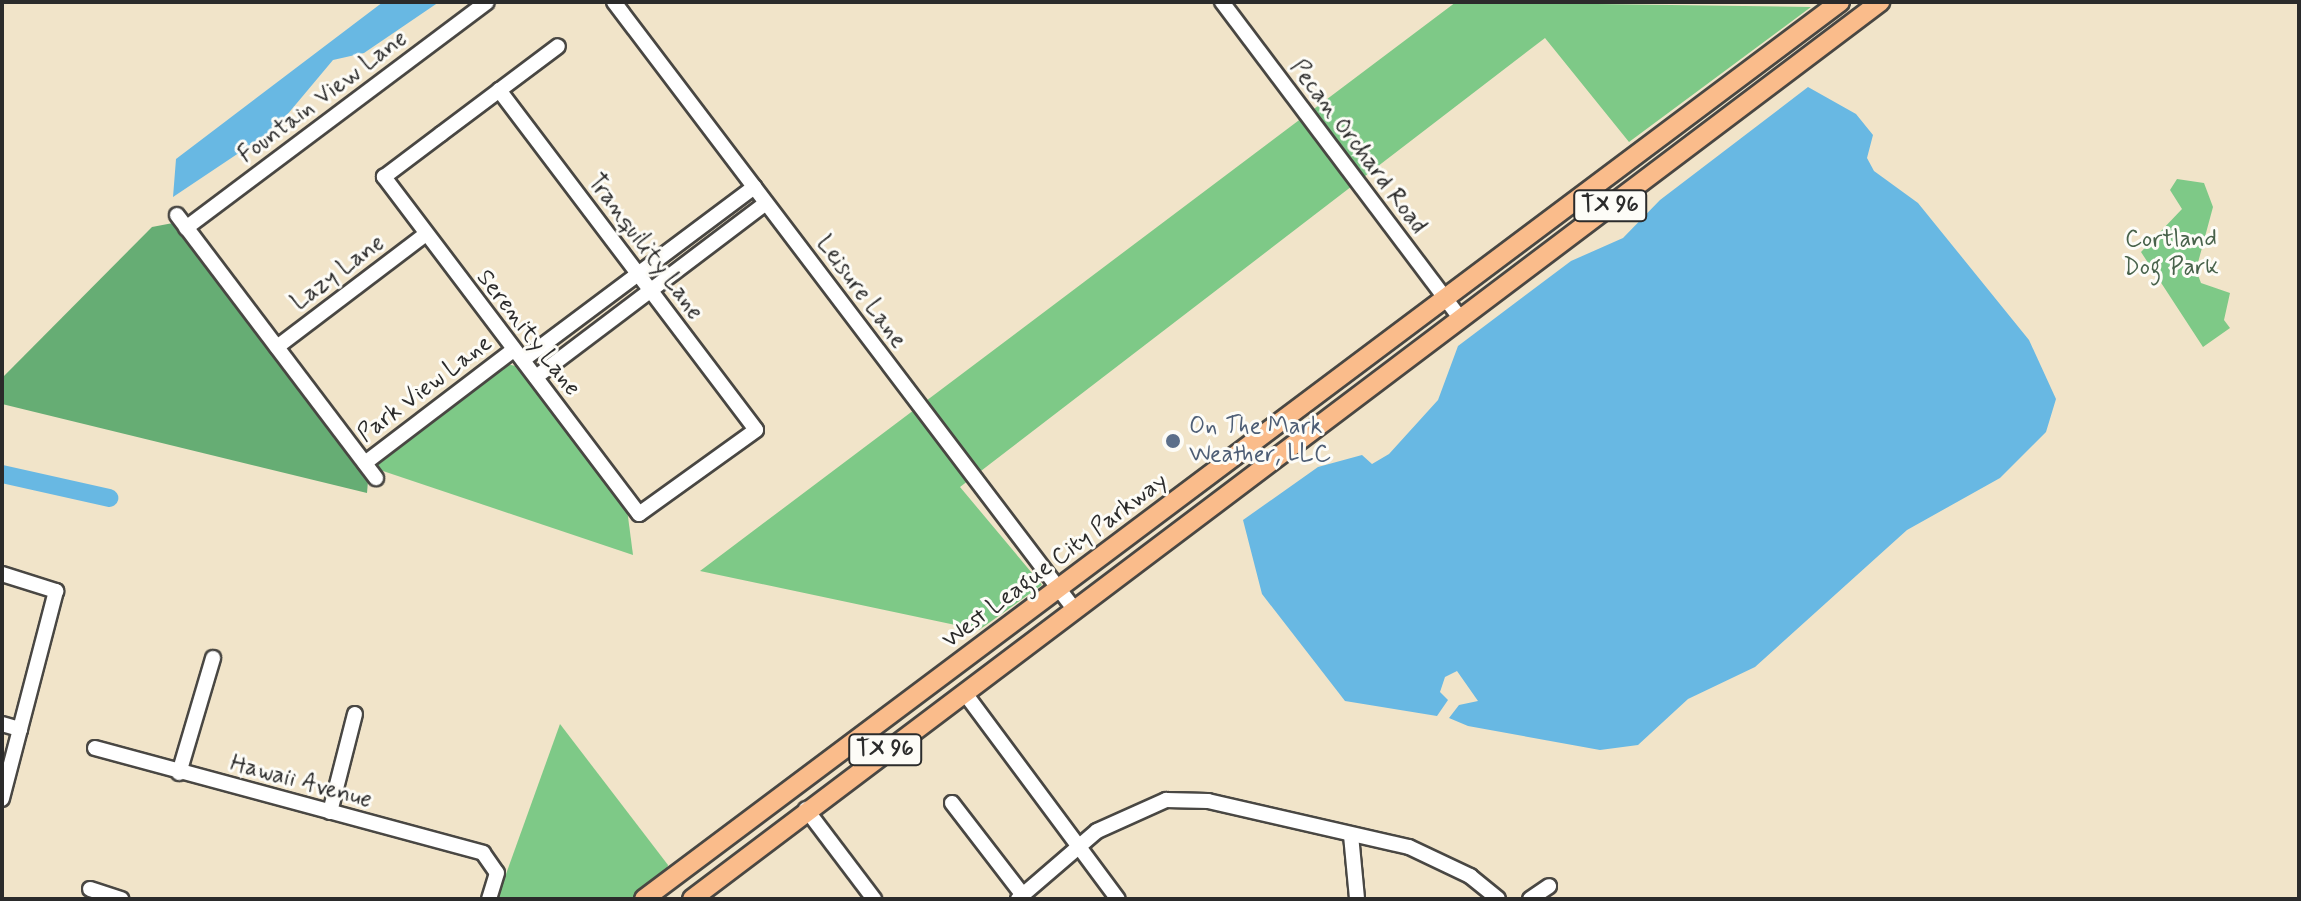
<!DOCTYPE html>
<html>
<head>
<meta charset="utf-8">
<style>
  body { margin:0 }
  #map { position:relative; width:2301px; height:901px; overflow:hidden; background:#f1e4c9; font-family:Mynerve,sans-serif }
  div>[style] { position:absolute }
  .green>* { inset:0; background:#7ec987 }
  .forest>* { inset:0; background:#66ad74 }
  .water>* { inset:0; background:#68b8e3 }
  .river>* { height:18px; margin:-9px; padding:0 9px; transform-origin:9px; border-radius:9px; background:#68b8e3 }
  .roads { filter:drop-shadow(2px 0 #494743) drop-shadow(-2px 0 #494743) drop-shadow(0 2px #494743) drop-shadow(0 -2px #494743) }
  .minor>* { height:14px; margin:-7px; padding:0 7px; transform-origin:7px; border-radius:7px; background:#fff }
  .major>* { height:18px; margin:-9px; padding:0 9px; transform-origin:9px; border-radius:9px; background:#fabc8b }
  .dots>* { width:22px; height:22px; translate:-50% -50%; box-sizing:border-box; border:4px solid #fdfcf7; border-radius:50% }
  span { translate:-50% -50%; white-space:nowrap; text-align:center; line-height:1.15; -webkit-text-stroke:6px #fdfcf7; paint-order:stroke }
  .shield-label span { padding:2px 6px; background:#fdfcf7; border:2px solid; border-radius:6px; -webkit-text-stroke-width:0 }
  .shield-label { font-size:22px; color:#2b2b2b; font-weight:700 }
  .street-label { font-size:24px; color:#2b2b2b }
  .park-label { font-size:24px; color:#48624b }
  .service-label { font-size:24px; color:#4e5e75 }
  .left { translate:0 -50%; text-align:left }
  .frame { position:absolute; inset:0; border:4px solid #2b2b2b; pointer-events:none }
</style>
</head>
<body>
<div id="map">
  <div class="green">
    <i style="clip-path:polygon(1456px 2px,1811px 7px,1629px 142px,1545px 38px,960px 487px,1042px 585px,979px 630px,700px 571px)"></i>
    <i style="clip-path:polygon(2177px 179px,2204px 183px,2213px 207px,2196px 270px,2201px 283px,2230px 293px,2224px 320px,2230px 328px,2203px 347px,2141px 252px,2182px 209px,2170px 190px)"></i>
    <i style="clip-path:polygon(507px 364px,520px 367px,627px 509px,633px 555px,374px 468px)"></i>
    <i style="clip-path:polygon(560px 724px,668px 865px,660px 899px,497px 899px)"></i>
  </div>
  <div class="forest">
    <i style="clip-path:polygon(173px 223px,368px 481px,367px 493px,2px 404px,2px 378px,152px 227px)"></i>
  </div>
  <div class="water">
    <i style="clip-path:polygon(383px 2px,439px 2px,364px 53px,333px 60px,276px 128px,173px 197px,176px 159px)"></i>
    <i style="clip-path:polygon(1808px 87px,1856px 114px,1873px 135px,1867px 158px,1874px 171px,1918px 203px,2029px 340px,2056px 399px,2046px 432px,2000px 478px,1907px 530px,1755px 667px,1688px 699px,1638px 745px,1600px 750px,1468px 726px,1449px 718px,1459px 705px,1478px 701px,1457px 671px,1445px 677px,1440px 692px,1448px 700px,1437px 716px,1345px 701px,1262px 594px,1243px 520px,1318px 467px,1362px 455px,1372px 464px,1389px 454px,1438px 400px,1458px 346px,1571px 261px,1623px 238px,1660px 200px)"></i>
  </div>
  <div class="river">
    <i style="left:2px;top:474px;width:110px;rotate:12.6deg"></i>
  </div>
  <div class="roads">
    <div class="minor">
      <i style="left:614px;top:2px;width:762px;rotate:52.84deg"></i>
      <i style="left:1222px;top:2px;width:396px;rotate:53deg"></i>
      <i style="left:499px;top:90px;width:426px;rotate:52.9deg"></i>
      <i style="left:756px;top:430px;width:144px;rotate:144.3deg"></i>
      <i style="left:639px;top:514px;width:423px;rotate:-127.1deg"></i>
      <i style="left:384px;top:177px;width:71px;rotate:-37deg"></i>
      <i style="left:441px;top:134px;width:146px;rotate:-36.9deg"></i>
      <i style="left:177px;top:215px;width:330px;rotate:52.9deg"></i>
      <i style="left:186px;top:228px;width:376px;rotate:-36.9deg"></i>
      <i style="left:277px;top:347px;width:187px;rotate:-37.2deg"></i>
      <i style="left:523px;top:360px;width:289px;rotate:-36.8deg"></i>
      <i style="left:536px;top:377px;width:288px;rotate:-37.1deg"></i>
      <i style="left:365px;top:463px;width:185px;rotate:-37.3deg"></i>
      <i style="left:2px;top:574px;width:57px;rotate:17.5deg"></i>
      <i style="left:56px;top:591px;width:215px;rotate:104.6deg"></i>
      <i style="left:964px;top:692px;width:258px;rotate:53.4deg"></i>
      <i style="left:2px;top:724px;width:19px;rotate:16deg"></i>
      <i style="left:95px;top:748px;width:402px;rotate:15.1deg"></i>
      <i style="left:483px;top:853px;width:24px;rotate:55deg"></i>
      <i style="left:497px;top:873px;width:27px;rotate:107deg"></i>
      <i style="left:179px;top:773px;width:120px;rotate:-73.5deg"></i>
      <i style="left:952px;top:803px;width:115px;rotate:52.4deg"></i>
      <i style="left:806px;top:809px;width:113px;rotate:52.9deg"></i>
      <i style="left:330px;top:812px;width:101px;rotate:-75.7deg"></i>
      <i style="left:1351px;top:835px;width:64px;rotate:84.6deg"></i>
      <i style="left:90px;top:889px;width:33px;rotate:18deg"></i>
      <i style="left:1018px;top:899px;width:104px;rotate:-40.7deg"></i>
      <i style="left:1097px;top:831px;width:76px;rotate:-24.2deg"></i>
      <i style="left:1166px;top:800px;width:42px;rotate:1.4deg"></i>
      <i style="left:1208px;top:801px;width:206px;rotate:12.9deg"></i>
      <i style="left:1409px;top:847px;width:68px;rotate:25.4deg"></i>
      <i style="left:1470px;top:876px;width:36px;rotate:39deg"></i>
      <i style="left:1530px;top:899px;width:23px;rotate:-34deg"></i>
    </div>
    <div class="major">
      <i style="left:644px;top:899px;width:1495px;rotate:-36.87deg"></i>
      <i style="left:692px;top:899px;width:1489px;rotate:-37.05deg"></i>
    </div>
  </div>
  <div class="dots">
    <i style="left:1173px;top:441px;background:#5c6f8a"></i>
  </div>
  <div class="shield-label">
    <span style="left:1610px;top:206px">TX 96</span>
    <span style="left:885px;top:750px">TX 96</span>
  </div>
  <div class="street-label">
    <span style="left:323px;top:97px;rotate:-37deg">Fountain View Lane</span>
    <span style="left:1358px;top:147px;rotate:53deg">Pecan Orchard Road</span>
    <span style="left:645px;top:247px;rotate:53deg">Tranquility Lane</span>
    <span style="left:338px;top:273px;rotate:-37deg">Lazy Lane</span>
    <span style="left:861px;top:292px;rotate:53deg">Leisure Lane</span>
    <span style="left:528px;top:333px;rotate:52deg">Serenity Lane</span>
    <span style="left:425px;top:389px;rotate:-37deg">Park View Lane</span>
    <span style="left:1055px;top:561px;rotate:-37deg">West League City Parkway</span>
    <span style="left:301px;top:782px;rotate:15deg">Hawaii Avenue</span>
  </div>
  <div class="park-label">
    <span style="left:2171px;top:254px">Cortland<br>Dog Park</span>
  </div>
  <div class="service-label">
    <span class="left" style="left:1189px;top:441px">On The Mark<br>Weather, LLC</span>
  </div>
  <div class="frame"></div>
</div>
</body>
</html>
